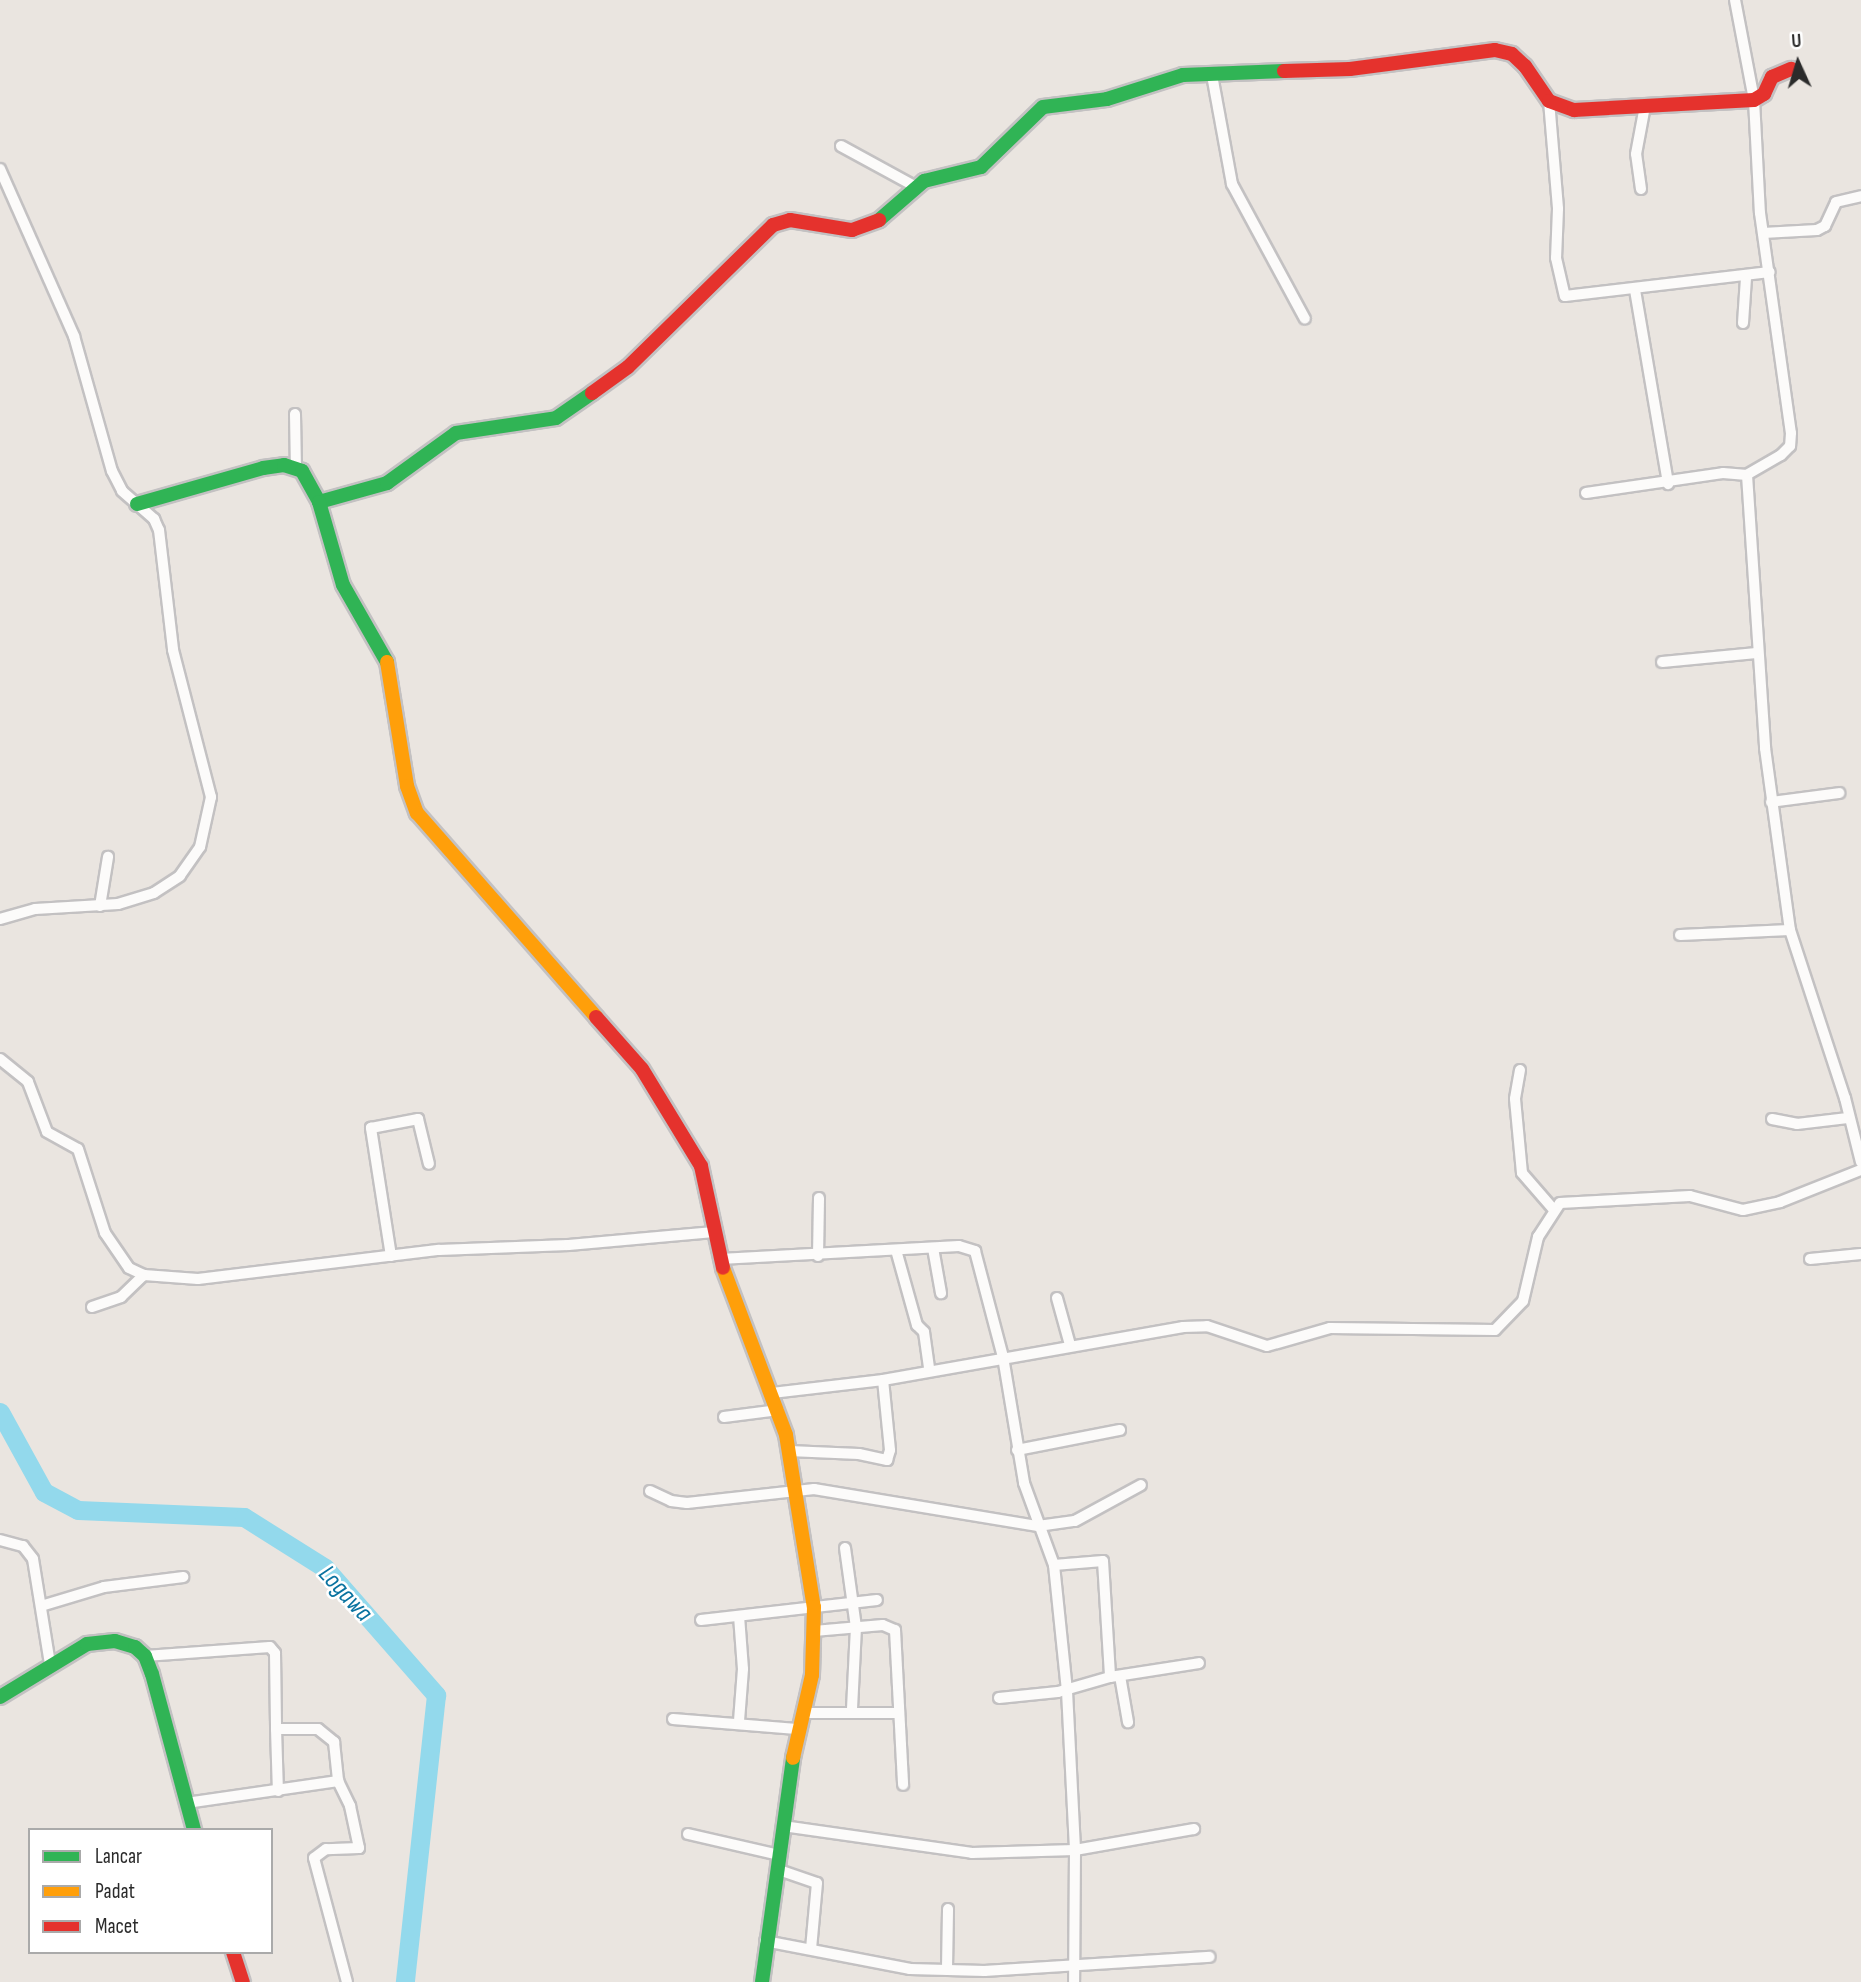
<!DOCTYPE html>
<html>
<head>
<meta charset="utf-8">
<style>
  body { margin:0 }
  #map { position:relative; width:1861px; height:1982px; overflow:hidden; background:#eae5e0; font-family:"Sofia Sans Condensed",sans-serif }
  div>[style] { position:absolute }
  .river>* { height:19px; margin:-9.5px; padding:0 9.5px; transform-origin:9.5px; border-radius:9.5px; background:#93d9ec }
  .roads { filter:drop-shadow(2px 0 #c3c1c2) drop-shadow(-2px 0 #c3c1c2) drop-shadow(0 2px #c3c1c2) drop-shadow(0 -2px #c3c1c2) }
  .street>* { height:10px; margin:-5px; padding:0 5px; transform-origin:5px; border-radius:5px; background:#fcfbfa }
  .fast>* { height:14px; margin:-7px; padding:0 7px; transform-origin:7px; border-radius:7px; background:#30b455 }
  .slow>* { height:14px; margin:-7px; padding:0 7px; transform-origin:7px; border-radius:7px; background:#ff9f0a }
  .jam>* { height:14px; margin:-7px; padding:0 7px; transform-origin:7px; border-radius:7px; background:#e5322d }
  span { translate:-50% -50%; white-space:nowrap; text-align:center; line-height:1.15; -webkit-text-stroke:5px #fff; paint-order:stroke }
  .water-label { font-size:26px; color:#0a73a0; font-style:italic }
  .legend { position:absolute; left:28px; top:1828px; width:245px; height:126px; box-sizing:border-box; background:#fff; border:2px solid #aaa; margin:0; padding:9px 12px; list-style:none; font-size:21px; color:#2b2b2b }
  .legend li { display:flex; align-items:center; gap:14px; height:35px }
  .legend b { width:35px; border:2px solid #aaa }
  .north { position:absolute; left:1763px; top:28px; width:70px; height:70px; -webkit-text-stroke:5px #fff; paint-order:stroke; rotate:356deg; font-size:19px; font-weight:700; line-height:28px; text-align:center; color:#2b2b2b }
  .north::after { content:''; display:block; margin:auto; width:24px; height:32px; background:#2b2b2b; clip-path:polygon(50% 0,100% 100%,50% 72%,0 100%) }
</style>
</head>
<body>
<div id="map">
  <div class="river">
    <i style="left:0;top:1412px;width:91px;rotate:61.2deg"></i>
    <i style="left:44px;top:1492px;width:38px;rotate:28deg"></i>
    <i style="left:78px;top:1510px;width:166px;rotate:2.4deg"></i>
    <i style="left:244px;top:1517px;width:96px;rotate:32.2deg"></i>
    <i style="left:325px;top:1568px;width:169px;rotate:48.8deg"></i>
    <i style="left:436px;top:1695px;width:289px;rotate:96.2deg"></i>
  </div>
  <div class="roads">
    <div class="street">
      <i style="left:1735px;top:0;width:102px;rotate:79.2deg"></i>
      <i style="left:1754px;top:100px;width:113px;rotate:87deg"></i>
      <i style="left:1760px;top:213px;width:222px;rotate:82deg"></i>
      <i style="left:1791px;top:433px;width:13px;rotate:94deg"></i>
      <i style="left:1790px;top:446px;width:13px;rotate:135deg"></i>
      <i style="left:1781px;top:455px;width:39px;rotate:150deg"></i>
      <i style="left:1747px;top:475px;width:274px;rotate:86.2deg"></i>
      <i style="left:1765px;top:748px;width:184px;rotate:82.2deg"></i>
      <i style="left:1790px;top:930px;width:177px;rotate:71.9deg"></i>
      <i style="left:1845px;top:1098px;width:66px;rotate:76deg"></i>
      <i style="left:1212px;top:75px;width:111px;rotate:79.6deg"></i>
      <i style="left:1232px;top:184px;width:153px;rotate:61.6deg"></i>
      <i style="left:1549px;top:101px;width:108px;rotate:85.2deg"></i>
      <i style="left:1558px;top:209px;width:49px;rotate:92.3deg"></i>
      <i style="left:1556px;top:258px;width:39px;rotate:77deg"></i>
      <i style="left:1565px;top:296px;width:206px;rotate:-6.7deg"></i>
      <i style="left:841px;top:146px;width:88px;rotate:28.6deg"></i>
      <i style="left:0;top:169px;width:183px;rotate:66.1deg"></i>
      <i style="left:74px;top:336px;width:140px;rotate:74.3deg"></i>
      <i style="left:112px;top:471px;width:22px;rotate:63deg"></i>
      <i style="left:122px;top:491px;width:43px;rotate:41.2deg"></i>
      <i style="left:154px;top:519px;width:12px;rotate:66deg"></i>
      <i style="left:159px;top:530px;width:121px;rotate:83.3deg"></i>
      <i style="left:173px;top:650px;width:152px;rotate:75.5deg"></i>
      <i style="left:211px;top:797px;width:51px;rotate:102.4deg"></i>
      <i style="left:200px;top:847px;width:35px;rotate:125deg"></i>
      <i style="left:180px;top:876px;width:31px;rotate:147deg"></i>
      <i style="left:154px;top:893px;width:38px;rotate:163deg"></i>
      <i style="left:118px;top:904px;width:83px;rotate:176.6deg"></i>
      <i style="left:35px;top:909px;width:36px;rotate:164deg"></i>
      <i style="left:1641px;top:189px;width:35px;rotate:-98deg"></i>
      <i style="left:1636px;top:154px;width:49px;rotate:-79.4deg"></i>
      <i style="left:1763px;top:233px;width:54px;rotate:-3.2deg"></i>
      <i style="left:1817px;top:230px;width:9px;rotate:-27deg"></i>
      <i style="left:1825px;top:226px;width:26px;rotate:-65deg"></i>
      <i style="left:1836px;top:202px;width:26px;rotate:-13deg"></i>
      <i style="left:1635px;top:290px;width:197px;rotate:80.3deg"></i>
      <i style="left:1743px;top:323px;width:45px;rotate:-86.2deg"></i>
      <i style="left:295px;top:414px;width:55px;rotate:89deg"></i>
      <i style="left:1586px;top:493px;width:138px;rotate:-8.3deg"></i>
      <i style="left:1723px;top:473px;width:24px;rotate:5deg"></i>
      <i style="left:1662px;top:662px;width:95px;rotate:-5.4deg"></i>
      <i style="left:1771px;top:802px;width:69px;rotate:-7.5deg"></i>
      <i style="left:100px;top:906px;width:50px;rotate:-80.7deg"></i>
      <i style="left:1680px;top:935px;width:110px;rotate:-2.6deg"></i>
      <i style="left:0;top:1059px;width:36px;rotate:39deg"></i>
      <i style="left:28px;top:1082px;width:53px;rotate:69.2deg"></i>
      <i style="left:47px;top:1132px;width:35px;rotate:29deg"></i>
      <i style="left:78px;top:1149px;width:88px;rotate:72.2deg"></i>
      <i style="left:105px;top:1233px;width:42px;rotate:55.6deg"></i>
      <i style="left:129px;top:1268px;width:17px;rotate:25deg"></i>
      <i style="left:144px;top:1275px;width:54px;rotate:4.2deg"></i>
      <i style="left:198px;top:1279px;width:243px;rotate:-6.9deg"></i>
      <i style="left:439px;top:1250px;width:129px;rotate:-2.2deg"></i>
      <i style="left:568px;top:1245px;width:147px;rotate:-5.1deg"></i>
      <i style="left:1520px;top:1070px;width:29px;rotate:100deg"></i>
      <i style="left:1515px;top:1099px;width:74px;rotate:84.6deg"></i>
      <i style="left:1522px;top:1173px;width:49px;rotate:49.1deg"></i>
      <i style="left:1772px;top:1119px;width:25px;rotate:11deg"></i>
      <i style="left:1797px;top:1124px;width:51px;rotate:-6.7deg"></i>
      <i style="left:933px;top:1248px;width:46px;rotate:79.9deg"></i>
      <i style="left:896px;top:1250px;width:78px;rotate:74.4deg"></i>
      <i style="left:917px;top:1325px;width:10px;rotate:45deg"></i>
      <i style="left:924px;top:1332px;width:36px;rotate:82deg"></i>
      <i style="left:391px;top:1256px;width:130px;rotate:-98.9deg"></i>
      <i style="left:371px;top:1128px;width:48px;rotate:-10.8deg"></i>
      <i style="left:418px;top:1119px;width:46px;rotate:76.3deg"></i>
      <i style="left:818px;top:1256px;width:58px;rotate:-89deg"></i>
      <i style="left:720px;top:1259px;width:239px;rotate:-3.1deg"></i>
      <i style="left:959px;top:1246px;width:17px;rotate:17deg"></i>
      <i style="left:975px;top:1251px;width:110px;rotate:75.2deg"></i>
      <i style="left:1003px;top:1357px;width:128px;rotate:80.5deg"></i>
      <i style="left:1024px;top:1483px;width:87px;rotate:69.9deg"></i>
      <i style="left:1054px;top:1565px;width:127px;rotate:84.1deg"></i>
      <i style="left:1067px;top:1691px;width:159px;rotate:87.1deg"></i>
      <i style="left:1075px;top:1850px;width:132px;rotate:90.4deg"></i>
      <i style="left:1810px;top:1259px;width:51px;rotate:-5.6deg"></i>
      <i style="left:1057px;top:1298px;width:49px;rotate:74.5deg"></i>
      <i style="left:92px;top:1307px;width:31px;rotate:-19deg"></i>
      <i style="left:121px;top:1297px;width:32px;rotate:-44deg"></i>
      <i style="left:772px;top:1393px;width:112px;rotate:-6.7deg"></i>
      <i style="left:883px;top:1380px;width:305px;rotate:-10deg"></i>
      <i style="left:1183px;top:1327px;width:24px;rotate:-2deg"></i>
      <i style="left:1207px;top:1326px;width:63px;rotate:18.4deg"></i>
      <i style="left:1267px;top:1346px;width:66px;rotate:-15.9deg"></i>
      <i style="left:1330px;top:1328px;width:165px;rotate:0.7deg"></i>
      <i style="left:1495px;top:1330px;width:40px;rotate:-46deg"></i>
      <i style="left:1523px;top:1301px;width:66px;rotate:-76.8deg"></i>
      <i style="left:1538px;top:1237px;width:40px;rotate:-57.1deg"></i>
      <i style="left:1560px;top:1203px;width:130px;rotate:-3.1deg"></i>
      <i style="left:1690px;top:1196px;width:55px;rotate:14.8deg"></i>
      <i style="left:1743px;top:1210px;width:38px;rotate:-12deg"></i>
      <i style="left:1780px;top:1202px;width:87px;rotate:-21.6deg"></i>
      <i style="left:724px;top:1417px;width:55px;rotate:-7.3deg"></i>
      <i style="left:1017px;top:1450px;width:105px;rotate:-11deg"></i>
      <i style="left:789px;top:1451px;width:70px;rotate:2.5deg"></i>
      <i style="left:859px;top:1454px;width:29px;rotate:12deg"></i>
      <i style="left:887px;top:1460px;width:10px;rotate:-73deg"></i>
      <i style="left:890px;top:1450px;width:70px;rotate:-95.7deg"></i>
      <i style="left:650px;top:1491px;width:23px;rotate:25deg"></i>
      <i style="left:671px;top:1501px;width:16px;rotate:7deg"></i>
      <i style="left:687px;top:1503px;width:128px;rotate:-6.3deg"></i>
      <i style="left:814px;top:1489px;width:227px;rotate:9.4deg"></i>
      <i style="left:1038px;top:1526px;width:37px;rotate:-8deg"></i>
      <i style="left:1075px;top:1521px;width:75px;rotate:-28.6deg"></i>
      <i style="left:0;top:1540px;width:24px;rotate:15deg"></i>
      <i style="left:23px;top:1546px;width:16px;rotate:52deg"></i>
      <i style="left:33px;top:1559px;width:106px;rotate:80.8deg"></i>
      <i style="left:845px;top:1548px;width:80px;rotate:82.1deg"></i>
      <i style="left:856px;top:1627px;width:83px;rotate:92.8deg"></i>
      <i style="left:1054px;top:1565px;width:49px;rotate:-4.7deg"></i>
      <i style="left:1103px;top:1561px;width:116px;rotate:86.5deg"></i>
      <i style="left:41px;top:1606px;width:66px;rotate:-16.8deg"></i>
      <i style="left:104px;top:1587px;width:80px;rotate:-7.2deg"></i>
      <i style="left:739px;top:1616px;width:53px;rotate:85.7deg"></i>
      <i style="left:743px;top:1669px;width:52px;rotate:94.4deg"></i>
      <i style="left:701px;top:1620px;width:177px;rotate:-6.5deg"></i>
      <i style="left:814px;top:1631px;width:69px;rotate:-5deg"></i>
      <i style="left:883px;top:1625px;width:13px;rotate:23deg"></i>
      <i style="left:895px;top:1630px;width:155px;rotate:87deg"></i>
      <i style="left:145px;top:1656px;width:125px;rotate:-4.1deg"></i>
      <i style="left:270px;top:1647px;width:8px;rotate:50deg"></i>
      <i style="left:275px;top:1653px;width:76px;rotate:89.2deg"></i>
      <i style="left:276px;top:1729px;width:42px"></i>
      <i style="left:318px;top:1729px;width:21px;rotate:39deg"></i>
      <i style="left:334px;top:1742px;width:39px;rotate:84deg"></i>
      <i style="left:338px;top:1781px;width:28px;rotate:64deg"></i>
      <i style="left:350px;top:1806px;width:43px;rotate:77.9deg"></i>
      <i style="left:359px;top:1848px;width:33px;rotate:178deg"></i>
      <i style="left:326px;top:1849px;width:15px;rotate:143deg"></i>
      <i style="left:314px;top:1858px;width:128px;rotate:75.1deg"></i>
      <i style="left:1120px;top:1676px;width:47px;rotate:80.1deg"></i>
      <i style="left:999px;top:1698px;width:59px;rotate:-5.8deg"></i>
      <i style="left:1058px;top:1692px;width:54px;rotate:-16.1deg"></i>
      <i style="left:1110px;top:1677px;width:90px;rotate:-8.9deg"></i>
      <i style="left:803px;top:1713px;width:95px"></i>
      <i style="left:673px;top:1719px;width:124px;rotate:4.6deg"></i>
      <i style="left:276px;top:1729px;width:62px;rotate:88.2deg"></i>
      <i style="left:186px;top:1803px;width:154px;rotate:-8.2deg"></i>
      <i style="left:783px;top:1826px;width:191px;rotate:8.1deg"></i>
      <i style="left:972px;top:1853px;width:103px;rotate:-1.7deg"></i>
      <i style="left:1075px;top:1850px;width:121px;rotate:-10deg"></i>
      <i style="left:688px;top:1834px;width:93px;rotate:13deg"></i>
      <i style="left:776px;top:1869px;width:43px;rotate:18.9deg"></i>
      <i style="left:817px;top:1883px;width:66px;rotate:95.2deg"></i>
      <i style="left:765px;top:1941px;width:148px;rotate:10.9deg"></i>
      <i style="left:910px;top:1969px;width:75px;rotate:1.5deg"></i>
      <i style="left:985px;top:1971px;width:225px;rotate:-3.6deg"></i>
      <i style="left:947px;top:1968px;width:59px;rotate:-89deg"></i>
    </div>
    <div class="fast">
      <i style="left:879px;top:220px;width:60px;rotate:-40.9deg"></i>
      <i style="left:924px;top:181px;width:59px;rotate:-13.8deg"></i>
      <i style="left:981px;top:167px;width:86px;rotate:-44.1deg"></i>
      <i style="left:1043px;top:107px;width:64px;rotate:-7.1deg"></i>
      <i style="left:1107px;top:99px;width:80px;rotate:-17.5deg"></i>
      <i style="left:1183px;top:75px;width:101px;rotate:-2.3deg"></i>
      <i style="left:319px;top:502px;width:71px;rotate:-15.6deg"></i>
      <i style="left:387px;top:483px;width:85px;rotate:-35.9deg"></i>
      <i style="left:456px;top:433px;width:101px;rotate:-8.5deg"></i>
      <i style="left:556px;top:418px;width:44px;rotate:-34.8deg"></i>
      <i style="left:137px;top:504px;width:131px;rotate:-15.9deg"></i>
      <i style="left:263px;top:468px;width:21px;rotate:-8deg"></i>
      <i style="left:284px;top:465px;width:19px;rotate:18deg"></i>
      <i style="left:302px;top:471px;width:35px;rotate:61deg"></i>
      <i style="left:319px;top:502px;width:86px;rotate:73.9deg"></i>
      <i style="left:343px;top:585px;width:89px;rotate:60.3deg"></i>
      <i style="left:0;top:1697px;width:102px;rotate:-31.3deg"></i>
      <i style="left:87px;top:1644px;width:28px;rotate:-6deg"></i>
      <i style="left:115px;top:1641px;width:21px;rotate:17deg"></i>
      <i style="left:135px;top:1647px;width:13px;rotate:42deg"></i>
      <i style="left:145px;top:1656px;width:19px;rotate:69deg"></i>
      <i style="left:152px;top:1674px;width:162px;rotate:74.9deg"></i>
      <i style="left:762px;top:1982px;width:226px;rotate:-82.1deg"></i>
    </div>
    <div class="slow">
      <i style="left:387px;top:662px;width:126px;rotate:80.8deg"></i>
      <i style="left:407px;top:786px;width:29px;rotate:70deg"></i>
      <i style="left:417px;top:813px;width:271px;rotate:48.7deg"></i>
      <i style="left:723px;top:1268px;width:178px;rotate:69.3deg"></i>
      <i style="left:786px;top:1435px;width:174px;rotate:80.8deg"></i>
      <i style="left:814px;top:1607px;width:68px;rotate:91.7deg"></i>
      <i style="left:812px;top:1675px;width:85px;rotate:102.9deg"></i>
    </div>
    <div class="jam">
      <i style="left:1284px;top:71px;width:66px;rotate:-1.7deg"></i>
      <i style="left:1350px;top:69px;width:146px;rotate:-7.5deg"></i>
      <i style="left:1495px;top:50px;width:17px;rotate:13deg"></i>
      <i style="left:1512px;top:54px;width:18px;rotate:43deg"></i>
      <i style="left:1525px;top:66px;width:42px;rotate:55.6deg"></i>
      <i style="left:1549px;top:101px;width:27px;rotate:20deg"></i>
      <i style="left:1574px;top:110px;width:180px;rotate:-3.2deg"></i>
      <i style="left:1754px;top:100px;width:12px;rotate:-31deg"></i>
      <i style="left:1764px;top:94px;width:19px;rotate:-65deg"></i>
      <i style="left:1772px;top:77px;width:21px;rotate:-23deg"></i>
      <i style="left:592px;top:393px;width:44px;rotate:-35.8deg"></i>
      <i style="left:628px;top:367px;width:203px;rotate:-44.4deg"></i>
      <i style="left:773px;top:225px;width:18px;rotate:-16deg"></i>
      <i style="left:790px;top:220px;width:63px;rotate:9.2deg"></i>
      <i style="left:852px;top:230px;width:29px;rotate:-20deg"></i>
      <i style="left:596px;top:1017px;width:69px;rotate:48.5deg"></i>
      <i style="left:642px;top:1069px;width:114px;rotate:58.7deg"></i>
      <i style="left:701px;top:1166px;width:104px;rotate:77.8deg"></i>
      <i style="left:233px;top:1952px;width:32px;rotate:72deg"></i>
    </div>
  </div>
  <div class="water-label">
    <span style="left:345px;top:1594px;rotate:47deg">Logawa</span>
  </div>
  <ul class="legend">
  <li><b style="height:9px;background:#30b455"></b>Lancar</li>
  <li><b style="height:9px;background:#ff9f0a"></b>Padat</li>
  <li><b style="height:9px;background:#e5322d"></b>Macet</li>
  </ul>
  <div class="north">U</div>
</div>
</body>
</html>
